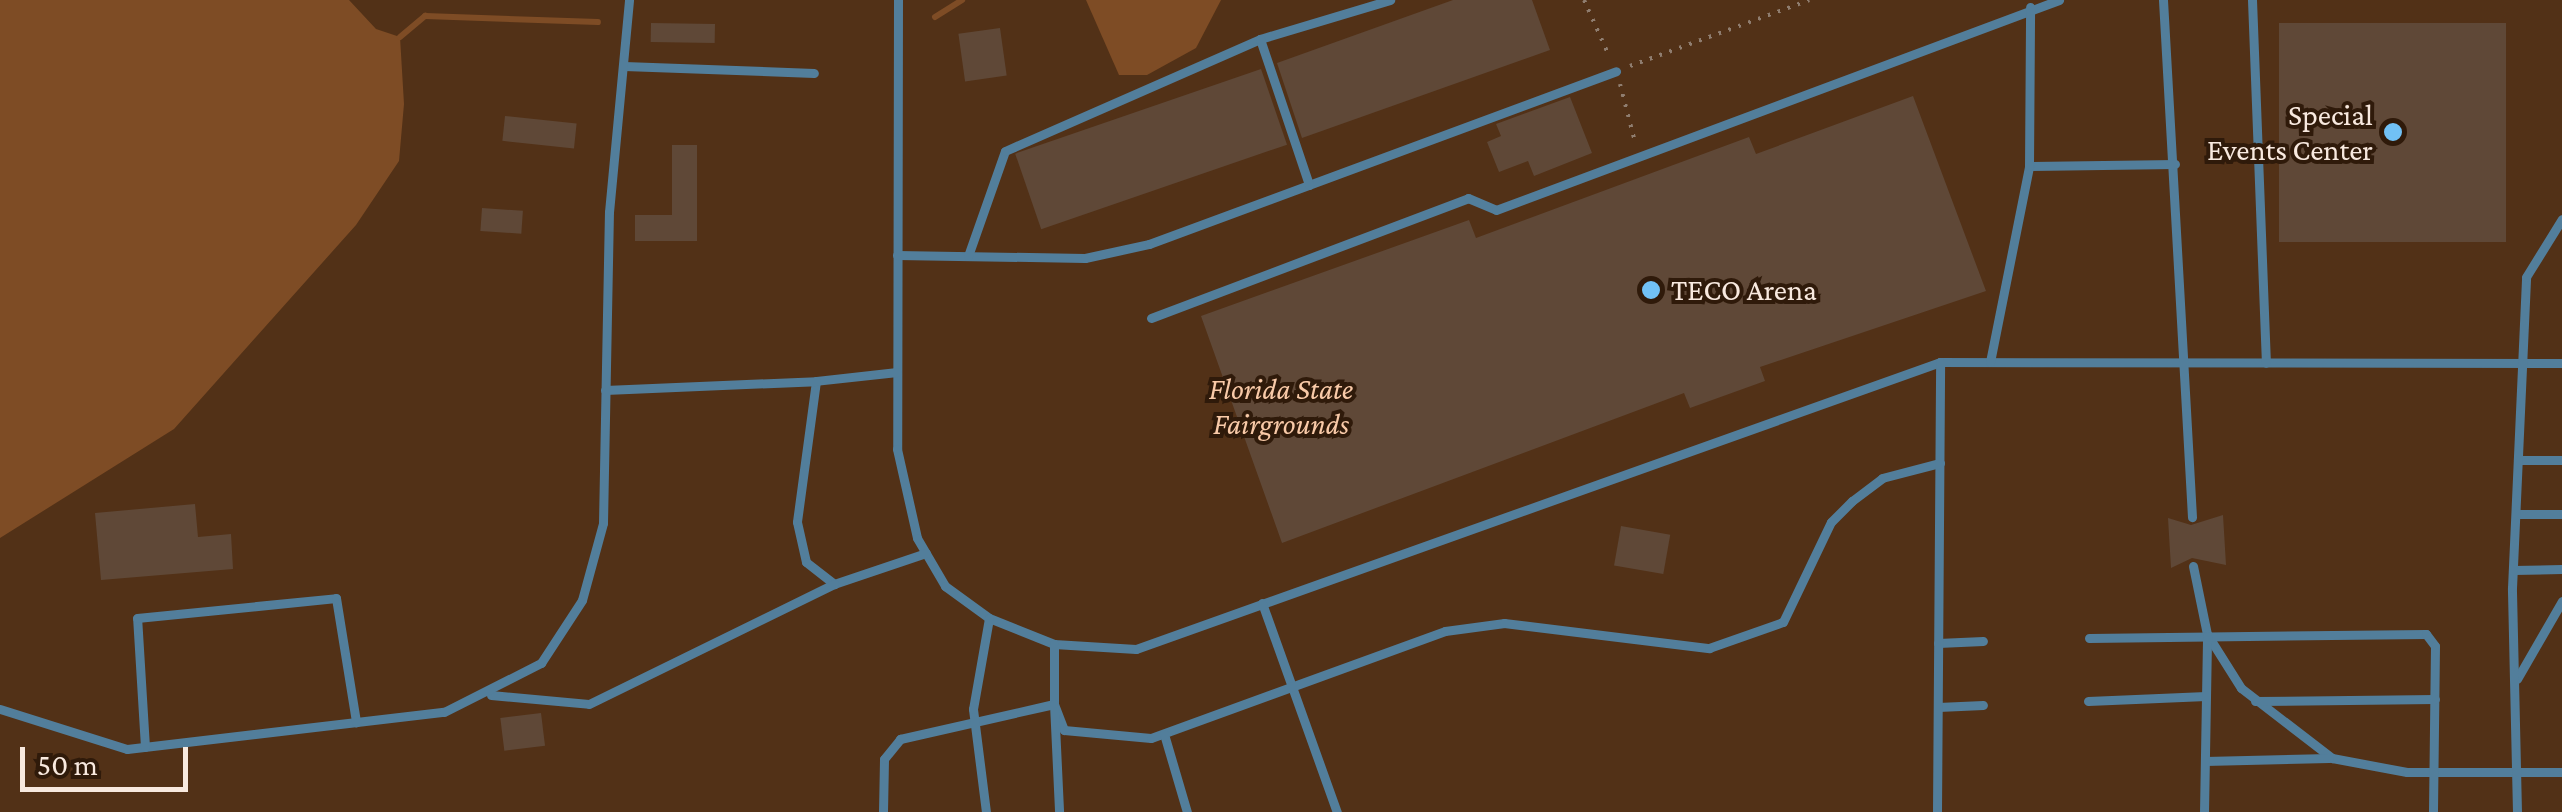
<!DOCTYPE html>
<html>
<head>
<meta charset="utf-8">
<style>
  body { margin:0 }
  #map { position:relative; width:2562px; height:812px; overflow:hidden; background:#392414; font-family:"Crimson Pro",serif }
  div>[style] { position:absolute }
  .green>* { inset:0; background:#523117; transform-origin:0 0 }
  .water>* { inset:0; background:#7e4c25 }
  .stream>* { height:6px; margin:-3px; padding:0 3px; transform-origin:3px; border-radius:3px; background:#7e4c25 }
  .building>* { inset:0; background:#5f4837; transform-origin:0 0 }
  .path>* { height:4px; margin-top:-2px; transform-origin:0; background:repeating-linear-gradient(90deg,#8f7d6f 0 2.5px,transparent 0 10.5px) }
  .service>* { height:9px; margin:-4.5px; padding:0 4.5px; transform-origin:4.5px; border-radius:4.5px; background:#527e9b }
  .dots>* { width:28px; height:28px; translate:-50% -50%; box-sizing:border-box; border:5px solid #2f1a0a; border-radius:50% }
  span { translate:-50% -50%; white-space:nowrap; text-align:center; line-height:1.15; -webkit-text-stroke:8px #2f1a0a; paint-order:stroke }
  .poi-label { font-size:30px; color:#f8e9df }
  .right { translate:-100% -50%; text-align:right }
  .left { translate:0 -50%; text-align:left }
  .park-label { font-size:30px; color:#f9caa8; font-style:italic }
  .scale { position:absolute; left:20px; top:747px; width:168px; height:45px; box-sizing:border-box; border:5px solid #f8e9df; border-top:0; padding-left:12px; font-size:30px; line-height:35px; white-space:nowrap; color:#f8e9df; -webkit-text-stroke:8px #2f1a0a; paint-order:stroke }
</style>
</head>
<body>
<div id="map">
  <div class="green">
    <i style="left:0;top:0;width:2562px;height:812px"></i>
  </div>
  <div class="water">
    <i style="clip-path:polygon(0 0,349px 0,376px 29px,400px 37px,404px 104px,399px 161px,356px 225px,174px 429px,0 538px)"></i>
    <i style="clip-path:polygon(1086px 0,1221px 0,1196px 48px,1147px 75px,1119px 75px)"></i>
  </div>
  <div class="stream">
    <i style="left:935px;top:17px;width:32px;rotate:-32deg"></i>
    <i style="left:400px;top:37px;width:33px;rotate:-40deg"></i>
    <i style="left:425px;top:16px;width:173px;rotate:2deg"></i>
  </div>
  <div class="building">
    <i style="clip-path:polygon(1453px 0,1532px 0,1550px 50px,1302px 138px,1277px 63px)"></i>
    <i style="left:651px;top:23px;width:64px;height:19px;rotate:1deg"></i>
    <i style="left:2279px;top:23px;width:227px;height:219px"></i>
    <i style="left:1000px;top:28px;width:48px;height:42px;rotate:82deg"></i>
    <i style="left:1261px;top:69px;width:80px;height:260px;rotate:71deg"></i>
    <i style="clip-path:polygon(1913px 96px,1986px 291px,1760px 367px,1765px 381px,1690px 408px,1684px 393px,1282px 543px,1201px 316px,1469px 220px,1476px 238px,1749px 137px,1756px 154px)"></i>
    <i style="clip-path:polygon(1570px 97px,1592px 153px,1534px 176px,1528px 161px,1499px 172px,1487px 142px,1501px 136px,1496px 124px)"></i>
    <i style="left:505px;top:116px;width:72px;height:25px;rotate:6deg"></i>
    <i style="clip-path:polygon(672px 145px,697px 145px,697px 241px,635px 241px,635px 215px,672px 215px)"></i>
    <i style="left:482px;top:208px;width:41px;height:23px;rotate:4deg"></i>
    <i style="clip-path:polygon(195px 504px,198px 537px,231px 534px,233px 569px,101px 580px,95px 513px)"></i>
    <i style="clip-path:polygon(2223px 515px,2226px 565px,2192px 558px,2171px 568px,2168px 518px,2191px 525px)"></i>
    <i style="left:1621px;top:526px;width:50px;height:40px;rotate:10deg"></i>
    <i style="left:541px;top:713px;width:33px;height:41px;rotate:83deg"></i>
  </div>
  <div class="path">
    <i style="left:1584px;top:0;width:61px;rotate:65.9deg"></i>
    <i style="left:1630px;top:66px;width:191px;rotate:-20.2deg"></i>
    <i style="left:1620px;top:84px;width:60px;rotate:75.5deg"></i>
  </div>
  <div class="service">
    <i style="left:898px;top:0;width:449px;rotate:90.1deg"></i>
    <i style="left:897px;top:449px;width:91px;rotate:77.3deg"></i>
    <i style="left:917px;top:538px;width:56px;rotate:59.7deg"></i>
    <i style="left:945px;top:586px;width:54px;rotate:36deg"></i>
    <i style="left:989px;top:618px;width:70px;rotate:21.8deg"></i>
    <i style="left:1054px;top:644px;width:82px;rotate:3.5deg"></i>
    <i style="left:1136px;top:649px;width:854px;rotate:-19.64deg"></i>
    <i style="left:1940px;top:362px;width:622px;rotate:0.09deg"></i>
    <i style="left:2163px;top:0;width:518px;rotate:86.79deg"></i>
    <i style="left:2252px;top:0;width:363px;rotate:87.8deg"></i>
    <i style="left:1260px;top:39px;width:136px;rotate:-16.7deg"></i>
    <i style="left:624px;top:66px;width:190px;rotate:2.1deg"></i>
    <i style="left:2029px;top:166px;width:146px;rotate:-0.8deg"></i>
    <i style="left:897px;top:255px;width:188px;rotate:0.9deg"></i>
    <i style="left:1085px;top:258px;width:66px;rotate:-12.3deg"></i>
    <i style="left:1149px;top:244px;width:498px;rotate:-20.3deg"></i>
    <i style="left:968px;top:256px;width:111px;rotate:-70.6deg"></i>
    <i style="left:1005px;top:151px;width:279px;rotate:-23.7deg"></i>
    <i style="left:1260px;top:39px;width:154px;rotate:71.4deg"></i>
    <i style="left:1151px;top:318px;width:339px;rotate:-20.7deg"></i>
    <i style="left:1468px;top:198px;width:30px;rotate:23deg"></i>
    <i style="left:1496px;top:210px;width:601px;rotate:-20.46deg"></i>
    <i style="left:1990px;top:362px;width:200px;rotate:-78.7deg"></i>
    <i style="left:2029px;top:166px;width:159px;rotate:-89.6deg"></i>
    <i style="left:897px;top:372px;width:81px;rotate:173.7deg"></i>
    <i style="left:816px;top:381px;width:142px;rotate:97.7deg"></i>
    <i style="left:797px;top:522px;width:41px;rotate:77.3deg"></i>
    <i style="left:806px;top:562px;width:36px;rotate:38deg"></i>
    <i style="left:834px;top:584px;width:97px;rotate:-18.6deg"></i>
    <i style="left:605px;top:390px;width:211px;rotate:-2.4deg"></i>
    <i style="left:2518px;top:460px;width:44px"></i>
    <i style="left:2518px;top:514px;width:44px"></i>
    <i style="left:2193px;top:566px;width:69px;rotate:78.4deg"></i>
    <i style="left:2207px;top:634px;width:64px;rotate:57.8deg"></i>
    <i style="left:2241px;top:688px;width:115px;rotate:37.6deg"></i>
    <i style="left:2332px;top:758px;width:76px;rotate:10.6deg"></i>
    <i style="left:2407px;top:772px;width:155px"></i>
    <i style="left:2513px;top:570px;width:49px;rotate:-1.2deg"></i>
    <i style="left:1262px;top:603px;width:222px;rotate:70.3deg"></i>
    <i style="left:2089px;top:638px;width:337px;rotate:-0.7deg"></i>
    <i style="left:2426px;top:634px;width:15px;rotate:53deg"></i>
    <i style="left:2435px;top:646px;width:166px;rotate:90.7deg"></i>
    <i style="left:1938px;top:643px;width:45px;rotate:-2.5deg"></i>
    <i style="left:1054px;top:644px;width:60px;rotate:90deg"></i>
    <i style="left:1054px;top:704px;width:28px;rotate:69deg"></i>
    <i style="left:1064px;top:730px;width:87px;rotate:5.3deg"></i>
    <i style="left:1151px;top:738px;width:313px;rotate:-20deg"></i>
    <i style="left:1445px;top:631px;width:60px;rotate:-7.7deg"></i>
    <i style="left:1504px;top:623px;width:207px;rotate:7deg"></i>
    <i style="left:1709px;top:648px;width:78px;rotate:-19.4deg"></i>
    <i style="left:1783px;top:622px;width:111px;rotate:-64.4deg"></i>
    <i style="left:1831px;top:522px;width:30px;rotate:-45deg"></i>
    <i style="left:1852px;top:501px;width:38px;rotate:-37deg"></i>
    <i style="left:1882px;top:478px;width:60px;rotate:-14.5deg"></i>
    <i style="left:2517px;top:679px;width:90px;rotate:-60deg"></i>
    <i style="left:491px;top:695px;width:98px;rotate:5.2deg"></i>
    <i style="left:589px;top:704px;width:273px;rotate:-26.1deg"></i>
    <i style="left:2088px;top:701px;width:118px;rotate:-2.4deg"></i>
    <i style="left:2255px;top:701px;width:180px;rotate:-0.6deg"></i>
    <i style="left:1938px;top:707px;width:45px;rotate:-2.5deg"></i>
    <i style="left:0;top:709px;width:133px;rotate:17.5deg"></i>
    <i style="left:127px;top:749px;width:319px;rotate:-6.7deg"></i>
    <i style="left:444px;top:712px;width:109px;rotate:-26.8deg"></i>
    <i style="left:541px;top:663px;width:75px;rotate:-56.9deg"></i>
    <i style="left:582px;top:600px;width:80px;rotate:-74.7deg"></i>
    <i style="left:603px;top:523px;width:311px;rotate:-88.9deg"></i>
    <i style="left:609px;top:212px;width:213px;rotate:-84.6deg"></i>
    <i style="left:1164px;top:734px;width:81px;rotate:73.6deg"></i>
    <i style="left:145px;top:747px;width:129px;rotate:-93.5deg"></i>
    <i style="left:137px;top:618px;width:200px;rotate:-5.7deg"></i>
    <i style="left:336px;top:598px;width:126px;rotate:80.8deg"></i>
    <i style="left:2205px;top:761px;width:124px;rotate:-1.4deg"></i>
    <i style="left:883px;top:812px;width:53px;rotate:-88.9deg"></i>
    <i style="left:884px;top:759px;width:26px;rotate:-51deg"></i>
    <i style="left:900px;top:739px;width:158px;rotate:-12.8deg"></i>
    <i style="left:1054px;top:704px;width:108px;rotate:87.3deg"></i>
    <i style="left:986px;top:812px;width:104px;rotate:-97.2deg"></i>
    <i style="left:973px;top:709px;width:92px;rotate:-80deg"></i>
    <i style="left:1937px;top:812px;width:450px;rotate:-89.6deg"></i>
    <i style="left:2204px;top:812px;width:176px;rotate:-89deg"></i>
    <i style="left:2517px;top:812px;width:224px;rotate:-91.3deg"></i>
    <i style="left:2512px;top:588px;width:311px;rotate:-87.4deg"></i>
    <i style="left:2526px;top:277px;width:68px;rotate:-58.2deg"></i>
  </div>
  <div class="dots">
    <i style="left:2393px;top:132px;background:#71c1f5"></i>
    <i style="left:1651px;top:290px;background:#71c1f5"></i>
  </div>
  <div class="poi-label">
    <span class="right" style="left:2373px;top:132px">Special<br>Events Center</span>
    <span class="left" style="left:1671px;top:290px">TECO Arena</span>
  </div>
  <div class="park-label">
    <span style="left:1281px;top:406px">Florida State<br>Fairgrounds</span>
  </div>
  <div class="scale">50 m</div>
</div>
</body>
</html>
